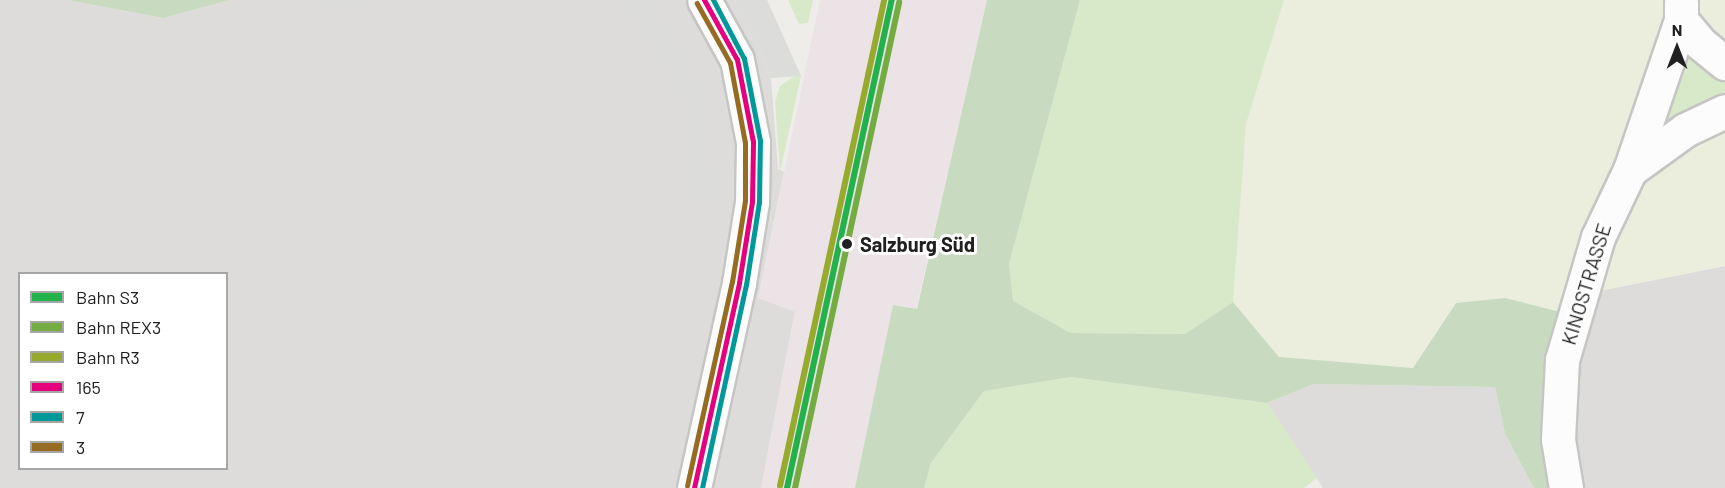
<!DOCTYPE html>
<html>
<head>
<meta charset="utf-8">
<style>
  body { margin:0 }
  #map { position:relative; width:1725px; height:488px; overflow:hidden; background:#eeede9; font-family:Barlow,sans-serif }
  div>[style] { position:absolute }
  .residential>* { inset:0; background:#dddcda }
  .industrial>* { inset:0; background:#ebe3e6 }
  .religious>* { inset:0; background:#dcdcda }
  .farmland>* { inset:0; background:#ebeddd }
  .grass>* { inset:0; background:#d8e9ca }
  .forest>* { inset:0; background:#c8dbc0 }
  .roads { filter:drop-shadow(2px 0 #c5c5c3) drop-shadow(-2px 0 #c5c5c3) drop-shadow(0 2px #c5c5c3) drop-shadow(0 -2px #c5c5c3) }
  .minor>* { height:33px; margin:-16.5px; padding:0 16.5px; transform-origin:16.5px; border-radius:16.5px; background:#fcfcfc }
  .bus-1>* { height:4.5px; margin:-2.25px; padding:0 2.25px; transform-origin:2.25px; border-radius:2.25px; background:#e5007d }
  .bus-2>* { height:4.5px; margin:-2.25px; padding:0 2.25px; transform-origin:2.25px; border-radius:2.25px; background:#009898 }
  .bus-3>* { height:4.5px; margin:-2.25px; padding:0 2.25px; transform-origin:2.25px; border-radius:2.25px; background:#966c22 }
  .rail-1>* { height:6px; margin:-3px; padding:0 3px; transform-origin:3px; border-radius:3px; background:#22b24c }
  .rail-2>* { height:6px; margin:-3px; padding:0 3px; transform-origin:3px; border-radius:3px; background:#75ac41 }
  .rail-3>* { height:6px; margin:-3px; padding:0 3px; transform-origin:3px; border-radius:3px; background:#97aa2d }
  .dots>* { width:16px; height:16px; translate:-50% -50%; box-sizing:border-box; border:3px solid #fff; border-radius:50% }
  span { translate:-50% -50%; white-space:nowrap; text-align:center; line-height:1.15; -webkit-text-stroke:6px #fff; paint-order:stroke }
  .stop-label { font-size:20px; color:#202020; font-weight:700 }
  .left { translate:0 -50%; text-align:left }
  .street-label { font-size:20px; color:#202020 }
  .legend { position:absolute; left:18px; top:272px; width:210px; height:198px; box-sizing:border-box; background:#fff; border:2px solid #a6a6a6; margin:0; padding:8px 10px; list-style:none; font-size:18px; color:#202020 }
  .legend li { display:flex; align-items:center; gap:12px; height:30px }
  .legend b { width:30px; border:2px solid #a6a6a6 }
  .north { position:absolute; left:1647px; top:18px; width:60px; height:60px; -webkit-text-stroke:4px #fff; paint-order:stroke; rotate:0deg; font-size:16px; font-weight:700; line-height:24px; text-align:center; color:#202020 }
  .north::after { content:''; display:block; margin:auto; width:21px; height:27px; background:#202020; clip-path:polygon(50% 0,100% 100%,50% 72%,0 100%) }
</style>
</head>
<body>
<div id="map">
  <div class="residential">
    <i style="clip-path:polygon(evenodd,0 0,67px 0,163px 18px,230px 0,734px 0,754px 35px,771px 78px,778px 169px,784px 172px,758px 298px,795px 311px,761px 488px,0 488px,0 0,20px 274px,226px 274px,226px 468px,20px 468px,20px 274px)"></i>
    <i style="clip-path:polygon(1725px 266px,1725px 488px,1581px 488px,1567px 406px,1589px 293px)"></i>
    <i style="clip-path:polygon(1314px 384px,1495px 387px,1505px 434px,1534px 488px,1323px 488px,1267px 403px)"></i>
  </div>
  <div class="industrial">
    <i style="clip-path:polygon(820px 0,987px 0,916px 309px,893px 305px,855px 488px,761px 488px,795px 312px,758px 298px)"></i>
  </div>
  <div class="religious">
    <i style="clip-path:polygon(324px 0,459px 0,324px 7px)"></i>
    <i style="clip-path:polygon(606px 0,651px 0,689px 57px,706px 117px,717px 202px,695px 206px,685px 119px,672px 82px,658px 54px,624px 8px)"></i>
    <i style="clip-path:polygon(734px 0,767px 0,801px 76px,771px 78px,754px 35px)"></i>
  </div>
  <div class="farmland">
    <i style="clip-path:polygon(1284px 0,1666px 0,1647px 96px,1571px 271px,1560px 312px,1505px 298px,1456px 303px,1413px 368px,1279px 357px,1233px 302px,1246px 124px)"></i>
    <i style="clip-path:polygon(1695px 0,1725px 0,1725px 46px,1711px 35px)"></i>
    <i style="clip-path:polygon(1725px 123px,1725px 266px,1589px 293px,1628px 197px,1677px 147px)"></i>
  </div>
  <div class="grass">
    <i style="clip-path:polygon(788px 0,813px 0,808px 23px,799px 24px)"></i>
    <i style="clip-path:polygon(1080px 0,1284px 0,1246px 124px,1233px 302px,1185px 334px,1071px 333px,1012px 301px,1009px 264px)"></i>
    <i style="clip-path:polygon(1688px 45px,1725px 77px,1725px 97px,1659px 132px)"></i>
    <i style="clip-path:polygon(794px 76px,801px 76px,780px 172px,775px 102px,780px 86px)"></i>
    <i style="clip-path:polygon(1071px 377px,1267px 403px,1317px 478px,1304px 488px,924px 488px,931px 463px,984px 391px)"></i>
  </div>
  <div class="forest">
    <i style="clip-path:polygon(67px 0,230px 0,163px 18px)"></i>
    <i style="clip-path:polygon(987px 0,1080px 0,1009px 264px,1013px 301px,1071px 333px,1185px 334px,1233px 302px,1279px 357px,1413px 368px,1456px 303px,1505px 298px,1560px 312px,1544px 449px,1548px 488px,1534px 488px,1505px 434px,1495px 387px,1314px 384px,1267px 403px,1071px 377px,984px 391px,931px 463px,924px 488px,855px 488px,893px 305px,917px 309px)"></i>
  </div>
  <div class="roads">
    <div class="minor">
      <i style="left:1681px;top:2px;width:18px;rotate:90deg"></i>
      <i style="left:1681px;top:20px;width:30px;rotate:50deg"></i>
      <i style="left:1700px;top:43px;width:32px;rotate:39deg"></i>
      <i style="left:1630px;top:170px;width:68px;rotate:-36deg"></i>
      <i style="left:1685px;top:130px;width:44px;rotate:-25.4deg"></i>
      <i style="left:694px;top:488px;width:210px;rotate:-77.6deg"></i>
      <i style="left:739px;top:283px;width:82px;rotate:-80.9deg"></i>
      <i style="left:752px;top:202px;width:60px;rotate:-89deg"></i>
      <i style="left:753px;top:142px;width:84px;rotate:-101deg"></i>
      <i style="left:737px;top:60px;width:68px;rotate:-118.8deg"></i>
      <i style="left:1566px;top:488px;width:50px;rotate:-99.3deg"></i>
      <i style="left:1558px;top:439px;width:79px;rotate:-87.1deg"></i>
      <i style="left:1562px;top:360px;width:128px;rotate:-73.7deg"></i>
      <i style="left:1598px;top:237px;width:74px;rotate:-64.5deg"></i>
      <i style="left:1630px;top:170px;width:158px;rotate:-71.2deg"></i>
    </div>
  </div>
  <div class="bus-1">
    <i style="left:694px;top:488px;width:210px;rotate:-77.6deg"></i>
    <i style="left:739px;top:283px;width:82px;rotate:-80.9deg"></i>
    <i style="left:752px;top:202px;width:60px;rotate:-89deg"></i>
    <i style="left:753px;top:142px;width:84px;rotate:-101deg"></i>
    <i style="left:737px;top:60px;width:68px;rotate:-118.8deg"></i>
  </div>
  <div class="bus-2">
    <i style="left:702px;top:488px;width:208px;rotate:-77.8deg"></i>
    <i style="left:746px;top:285px;width:84px;rotate:-81.1deg"></i>
    <i style="left:759px;top:202px;width:61px;rotate:-89.1deg"></i>
    <i style="left:760px;top:141px;width:84px;rotate:-101deg"></i>
    <i style="left:744px;top:59px;width:67px;rotate:-117.7deg"></i>
  </div>
  <div class="bus-3">
    <i style="left:687px;top:486px;width:209px;rotate:-77.6deg"></i>
    <i style="left:732px;top:282px;width:82px;rotate:-80.9deg"></i>
    <i style="left:745px;top:201px;width:58px;rotate:-90deg"></i>
    <i style="left:745px;top:143px;width:81px;rotate:-100.6deg"></i>
    <i style="left:730px;top:63px;width:68px;rotate:-119.2deg"></i>
  </div>
  <div class="rail-1">
    <i style="left:787px;top:488px;width:499px;rotate:-77.9deg"></i>
  </div>
  <div class="rail-2">
    <i style="left:795px;top:488px;width:497px;rotate:-77.9deg"></i>
  </div>
  <div class="rail-3">
    <i style="left:780px;top:486px;width:497px;rotate:-77.9deg"></i>
  </div>
  <div class="dots">
    <i style="left:847px;top:244px;background:#202020"></i>
  </div>
  <div class="stop-label">
    <span class="left" style="left:860px;top:244px">Salzburg Süd</span>
  </div>
  <div class="street-label">
    <span style="left:1586px;top:284px;rotate:-73deg">KINOSTRASSE</span>
  </div>
  <ul class="legend">
  <li><b style="height:8px;background:#22b24c"></b>Bahn S3</li>
  <li><b style="height:8px;background:#75ac41"></b>Bahn REX3</li>
  <li><b style="height:8px;background:#97aa2d"></b>Bahn R3</li>
  <li><b style="height:8px;background:#e5007d"></b>165</li>
  <li><b style="height:8px;background:#009898"></b>7</li>
  <li><b style="height:8px;background:#966c22"></b>3</li>
  </ul>
  <div class="north">N</div>
</div>
</body>
</html>
